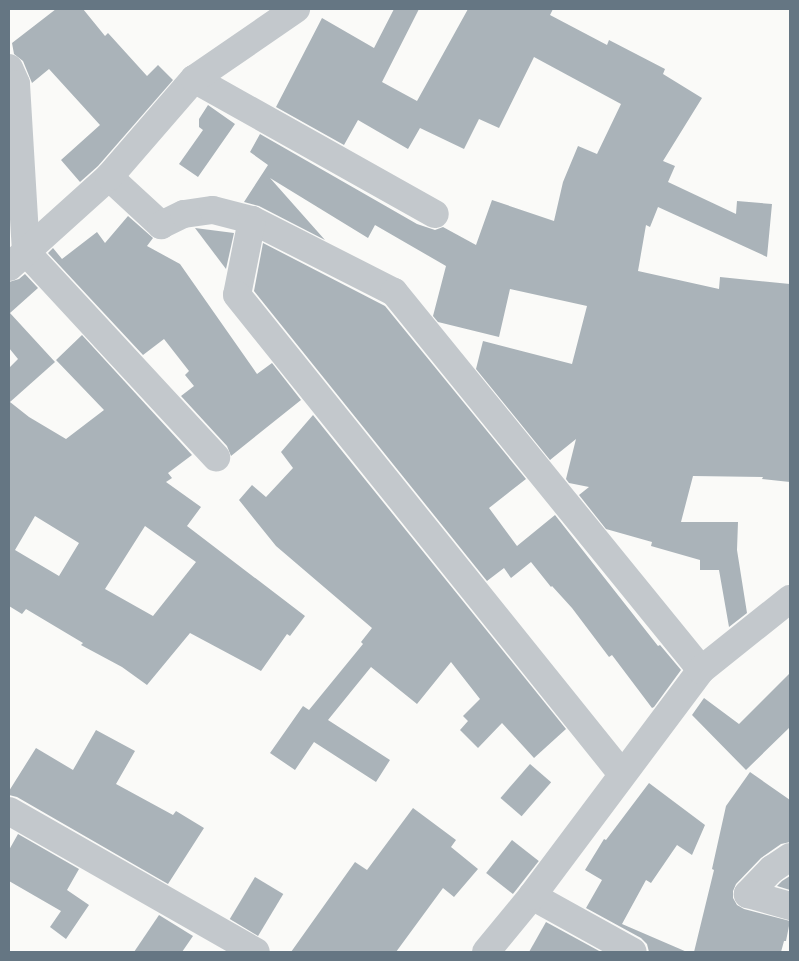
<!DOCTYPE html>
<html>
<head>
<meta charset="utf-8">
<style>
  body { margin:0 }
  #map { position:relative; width:799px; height:961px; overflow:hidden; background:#fafaf8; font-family:"Archivo Narrow",sans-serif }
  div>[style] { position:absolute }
  .building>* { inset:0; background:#aab3b9; transform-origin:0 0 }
  .minor>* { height:28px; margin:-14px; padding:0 14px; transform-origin:14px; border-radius:14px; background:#c3c8cc }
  span { translate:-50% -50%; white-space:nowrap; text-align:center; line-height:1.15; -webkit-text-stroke:5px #fff; paint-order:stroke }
  .frame { position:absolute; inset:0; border:10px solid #657683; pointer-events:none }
</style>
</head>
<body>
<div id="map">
  <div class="building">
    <i style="clip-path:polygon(56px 9px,83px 9px,105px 36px,108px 33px,147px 76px,158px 65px,173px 80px,98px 166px,80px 182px,61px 160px,100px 125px,49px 69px,32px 83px,23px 61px,14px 54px,12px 43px)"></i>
    <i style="clip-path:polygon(394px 9px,419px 9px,382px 82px,417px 101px,468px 9px,553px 9px,550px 15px,607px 45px,609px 40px,665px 69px,663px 74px,702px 98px,663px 161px,675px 166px,668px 182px,736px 214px,737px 201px,772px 204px,767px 257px,658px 207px,650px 227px,646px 225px,638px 271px,719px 289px,720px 277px,790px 284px,790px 482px,762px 479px,763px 477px,693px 476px,681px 522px,738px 522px,737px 550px,747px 613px,729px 627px,719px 570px,700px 570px,700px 560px,651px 546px,652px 542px,606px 529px,579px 495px,589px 487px,569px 483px,566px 479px,576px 439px,550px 460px,476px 369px,483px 341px,572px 364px,587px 306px,510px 289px,499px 337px,438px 322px,433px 316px,446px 266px,375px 225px,368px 238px,270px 178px,325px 240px,259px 206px,244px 202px,268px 165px,250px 152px,260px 134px,417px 224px,435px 230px,443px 227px,476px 245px,492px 200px,554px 221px,563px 182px,578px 146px,597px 154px,621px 104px,534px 57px,499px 128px,479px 119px,464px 149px,420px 128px,408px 149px,358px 120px,344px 145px,276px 107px,322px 18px,374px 48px)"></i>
    <i style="clip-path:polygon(208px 105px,235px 124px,198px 177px,179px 164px,203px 130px,199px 127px,199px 119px)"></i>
    <i style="clip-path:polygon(128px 216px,153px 238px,147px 246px,180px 264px,257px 374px,272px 363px,301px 400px,231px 456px,227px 446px,181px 396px,194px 386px,185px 375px,189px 371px,164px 339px,143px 355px,48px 253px,53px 248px,62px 259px,97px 232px,105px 243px)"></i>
    <i style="clip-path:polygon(195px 228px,234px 233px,226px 269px)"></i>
    <i style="clip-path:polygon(263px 243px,385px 306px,526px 479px,489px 508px,517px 546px,555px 515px,658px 646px,660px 645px,681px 670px,654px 707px,652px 708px,612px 655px,609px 657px,572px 608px,552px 586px,551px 587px,531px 562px,511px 578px,504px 568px,487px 581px,254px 291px)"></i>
    <i style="clip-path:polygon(evenodd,25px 274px,38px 288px,10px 313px,55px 362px,10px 402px,29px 417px,66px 439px,104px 410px,56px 360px,82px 335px,192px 455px,168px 473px,172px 478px,166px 482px,201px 507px,187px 526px,305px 616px,290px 636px,287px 634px,261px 671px,190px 633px,147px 685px,122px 667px,81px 645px,83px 643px,26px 609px,22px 614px,9px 606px,9px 368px,18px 359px,9px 348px,9px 282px,19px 279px,25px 274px,35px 516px,79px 543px,59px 576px,15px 550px,35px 516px,25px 274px,145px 526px,196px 562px,153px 616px,105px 589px,145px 526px)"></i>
    <i style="clip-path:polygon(313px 415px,566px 729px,534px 758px,502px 723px,478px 748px,460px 730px,468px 721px,463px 716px,480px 699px,451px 662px,417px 704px,371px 667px,328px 720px,390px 760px,376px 782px,314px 742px,295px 770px,270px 753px,303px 706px,309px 710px,363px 644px,361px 642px,372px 628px,276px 546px,239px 500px,252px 485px,266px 497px,293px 468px,281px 452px)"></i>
    <i style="clip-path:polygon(790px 673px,790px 727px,746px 770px,692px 715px,704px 698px,739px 724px)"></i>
    <i style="clip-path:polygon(96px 730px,135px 751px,116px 784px,173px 815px,176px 811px,204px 828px,168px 884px,17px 797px,9px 795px,9px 791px,36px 748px,73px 770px)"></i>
    <i style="left:530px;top:764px;width:28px;height:45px;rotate:41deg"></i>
    <i style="clip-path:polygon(750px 772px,790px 800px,790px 842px,781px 844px,761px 858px,736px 884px,733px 891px,733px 898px,737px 905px,744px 909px,790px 921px,786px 941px,784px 941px,781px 952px,694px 952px,714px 870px,712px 869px,726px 806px)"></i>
    <i style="clip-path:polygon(649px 783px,705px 825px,692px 855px,677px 845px,651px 883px,646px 880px,622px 924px,687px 952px,649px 952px,647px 944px,641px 938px,586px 908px,602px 880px,585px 870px,604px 839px,606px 840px)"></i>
    <i style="clip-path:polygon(413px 808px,456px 840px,451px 847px,478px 869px,454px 897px,443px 888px,396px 952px,291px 952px,355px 862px,367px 870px)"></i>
    <i style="clip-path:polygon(18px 834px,79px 869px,67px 890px,89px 905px,66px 939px,50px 927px,61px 911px,9px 881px,9px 850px)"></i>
    <i style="left:512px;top:840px;width:34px;height:42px;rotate:38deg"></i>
    <i style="clip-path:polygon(790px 876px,790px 890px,777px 886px,782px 881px)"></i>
    <i style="left:255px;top:877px;width:33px;height:49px;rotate:31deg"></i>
    <i style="clip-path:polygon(159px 915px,193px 936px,182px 952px,134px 952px)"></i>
    <i style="clip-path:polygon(546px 922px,601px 952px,529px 952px)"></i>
  </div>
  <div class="minor">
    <i style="left:9px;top:68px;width:17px;rotate:66deg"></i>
    <i style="left:16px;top:84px;width:168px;rotate:86.6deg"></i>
    <i style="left:26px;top:252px;width:280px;rotate:47.2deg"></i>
    <i style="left:194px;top:79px;width:276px;rotate:29.3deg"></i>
    <i style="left:109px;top:177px;width:71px;rotate:42.7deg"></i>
    <i style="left:161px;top:225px;width:25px;rotate:-26deg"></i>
    <i style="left:184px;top:214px;width:29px;rotate:-8deg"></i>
    <i style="left:213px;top:210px;width:40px;rotate:14.4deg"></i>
    <i style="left:252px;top:220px;width:159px;rotate:26.9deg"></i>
    <i style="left:394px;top:292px;width:487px;rotate:50.9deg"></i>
    <i style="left:252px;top:220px;width:76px;rotate:101.3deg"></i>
    <i style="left:237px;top:295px;width:615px;rotate:51.21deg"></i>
    <i style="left:9px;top:267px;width:135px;rotate:-42deg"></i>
    <i style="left:109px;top:177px;width:130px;rotate:-49.1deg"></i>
    <i style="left:194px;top:79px;width:124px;rotate:-34.5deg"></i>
    <i style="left:9px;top:811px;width:284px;rotate:29.7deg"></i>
    <i style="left:790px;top:857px;width:22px;rotate:146deg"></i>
    <i style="left:772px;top:869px;width:35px;rotate:134deg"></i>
    <i style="left:748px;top:894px;width:44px;rotate:15.9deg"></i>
    <i style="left:532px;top:896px;width:115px;rotate:29deg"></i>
    <i style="left:486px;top:952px;width:72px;rotate:-50.6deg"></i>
    <i style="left:532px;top:896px;width:282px;rotate:-53.2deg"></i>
    <i style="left:701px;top:670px;width:114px;rotate:-38.6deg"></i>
  </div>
  <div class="frame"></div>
</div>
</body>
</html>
